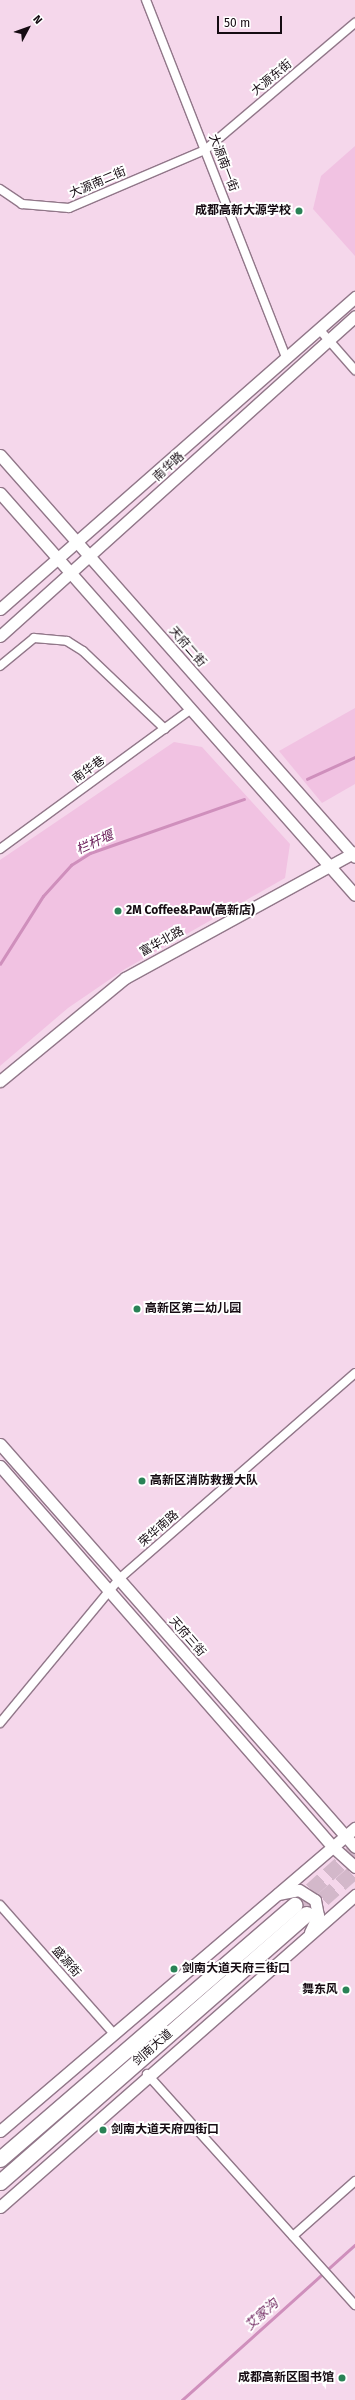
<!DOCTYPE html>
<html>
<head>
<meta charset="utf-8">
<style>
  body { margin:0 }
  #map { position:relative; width:355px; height:2400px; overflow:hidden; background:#f5d7eb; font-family:"Fira Sans","Noto Sans SC",sans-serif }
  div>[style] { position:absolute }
  .green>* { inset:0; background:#f1c2e2 }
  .stream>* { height:2.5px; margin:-1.25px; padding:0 1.25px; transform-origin:1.25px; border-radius:1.25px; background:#cf8fbc }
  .highway-tunnel>* { height:15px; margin-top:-7.5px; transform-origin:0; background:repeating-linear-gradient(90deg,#d3b8ca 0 15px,transparent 0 23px) }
  .roads { filter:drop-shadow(1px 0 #917789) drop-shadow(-1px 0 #917789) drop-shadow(0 1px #917789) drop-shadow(0 -1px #917789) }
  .street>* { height:8px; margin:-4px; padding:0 4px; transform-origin:4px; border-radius:4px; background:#fff }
  .secondary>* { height:11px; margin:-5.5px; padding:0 5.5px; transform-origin:5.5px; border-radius:5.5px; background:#fff }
  .highway>* { height:15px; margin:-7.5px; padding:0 7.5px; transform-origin:7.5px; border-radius:7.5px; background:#fff }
  .dots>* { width:11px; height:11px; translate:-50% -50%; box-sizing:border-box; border:2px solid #fff; border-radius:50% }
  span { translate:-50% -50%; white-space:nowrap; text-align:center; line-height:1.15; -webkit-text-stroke:4px #fff; paint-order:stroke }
  .street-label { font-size:12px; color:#150b12 }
  .poi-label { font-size:12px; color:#150b12; font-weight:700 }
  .right { translate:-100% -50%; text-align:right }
  .left { translate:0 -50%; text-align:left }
  .water-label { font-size:13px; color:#6c215b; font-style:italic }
  .north { position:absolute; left:8px; top:8px; width:40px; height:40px; -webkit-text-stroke:3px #fff; paint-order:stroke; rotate:49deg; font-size:11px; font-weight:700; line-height:16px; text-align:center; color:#150b12 }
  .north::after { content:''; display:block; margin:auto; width:14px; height:18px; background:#150b12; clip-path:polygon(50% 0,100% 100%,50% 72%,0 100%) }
  .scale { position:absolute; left:217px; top:16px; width:65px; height:18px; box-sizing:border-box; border:2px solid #150b12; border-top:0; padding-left:5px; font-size:12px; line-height:14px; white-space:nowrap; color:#150b12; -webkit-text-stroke:3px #fff; paint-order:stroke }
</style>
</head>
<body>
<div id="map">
  <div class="green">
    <i style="clip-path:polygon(355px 146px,355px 256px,313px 209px,321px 176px)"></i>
    <i style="clip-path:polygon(355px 708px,355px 784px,322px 803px,279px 751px)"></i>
    <i style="clip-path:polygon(174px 742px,202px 747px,290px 844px,285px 878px,125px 969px,68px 1008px,0 1066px,0 860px)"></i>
  </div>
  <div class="stream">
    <i style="left:307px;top:779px;width:53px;rotate:-24.6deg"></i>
    <i style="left:0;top:964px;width:80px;rotate:-57.7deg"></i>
    <i style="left:43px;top:896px;width:42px;rotate:-47.9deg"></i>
    <i style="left:71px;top:865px;width:22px;rotate:-32deg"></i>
    <i style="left:90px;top:853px;width:163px;rotate:-19.3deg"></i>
    <i style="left:182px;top:2400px;width:232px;rotate:-41.9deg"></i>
  </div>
  <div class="highway-tunnel">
    <i style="left:294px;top:1905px;width:82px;rotate:-42deg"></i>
    <i style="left:306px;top:1914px;width:65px;rotate:-41.3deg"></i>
  </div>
  <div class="roads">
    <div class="street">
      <i style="left:146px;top:0;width:384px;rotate:68.6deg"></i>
      <i style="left:0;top:189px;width:27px;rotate:34deg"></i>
      <i style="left:22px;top:204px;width:47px;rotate:4.9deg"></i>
      <i style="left:69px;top:208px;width:148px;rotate:-23.1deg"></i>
      <i style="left:205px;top:150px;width:197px;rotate:-40.3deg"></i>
      <i style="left:319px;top:329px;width:55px;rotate:48.7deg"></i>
      <i style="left:0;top:666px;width:44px;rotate:-39.5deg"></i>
      <i style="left:34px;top:638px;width:33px;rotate:5deg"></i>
      <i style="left:67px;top:641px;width:19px;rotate:32deg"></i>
      <i style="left:83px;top:651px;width:113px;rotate:43.6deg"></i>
      <i style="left:0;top:849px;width:237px;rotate:-36.2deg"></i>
      <i style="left:0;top:1723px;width:187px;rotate:-50.4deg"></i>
      <i style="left:119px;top:1579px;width:313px;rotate:-41.1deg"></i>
      <i style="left:0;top:1905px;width:172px;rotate:48.5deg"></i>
      <i style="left:147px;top:2074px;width:311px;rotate:48deg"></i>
      <i style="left:293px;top:2236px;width:83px;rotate:-41.6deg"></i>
    </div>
    <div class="secondary">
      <i style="left:0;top:455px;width:536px;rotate:48.55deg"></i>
      <i style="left:0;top:493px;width:536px;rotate:48.55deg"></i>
      <i style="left:0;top:609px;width:473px;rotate:-41.3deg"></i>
      <i style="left:0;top:636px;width:478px;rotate:-42deg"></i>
      <i style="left:0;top:1081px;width:162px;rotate:-39.5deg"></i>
      <i style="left:125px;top:978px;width:262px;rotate:-28.7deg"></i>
      <i style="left:0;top:1444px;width:537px;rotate:48.62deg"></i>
      <i style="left:0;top:1466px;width:506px;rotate:48.85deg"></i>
      <i style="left:333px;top:1847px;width:30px;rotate:42deg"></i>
      <i style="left:278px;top:1894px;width:21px;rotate:-11deg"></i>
      <i style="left:299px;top:1890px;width:19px;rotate:32deg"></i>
      <i style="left:315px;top:1900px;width:15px;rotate:79deg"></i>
      <i style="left:318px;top:1915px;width:19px;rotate:115deg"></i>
      <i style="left:0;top:2131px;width:467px;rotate:-40.5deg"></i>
      <i style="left:0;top:2207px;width:473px;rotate:-41.3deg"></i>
    </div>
    <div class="highway">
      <i style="left:0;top:2159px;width:389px;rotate:-40.8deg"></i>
      <i style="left:0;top:2182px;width:407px;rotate:-41.2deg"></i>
    </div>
  </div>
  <div class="dots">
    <i style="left:299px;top:211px;background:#298256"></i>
    <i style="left:118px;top:911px;background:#298256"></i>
    <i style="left:137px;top:1309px;background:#298256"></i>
    <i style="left:142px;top:1481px;background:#298256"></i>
    <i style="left:174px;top:1969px;background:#298256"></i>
    <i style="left:346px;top:1990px;background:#298256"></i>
    <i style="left:103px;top:2130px;background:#298256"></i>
    <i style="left:342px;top:2378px;background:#298256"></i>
  </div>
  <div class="street-label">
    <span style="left:272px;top:78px;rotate:-40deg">大源东街</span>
    <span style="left:223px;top:163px;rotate:69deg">大源南一街</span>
    <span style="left:98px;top:183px;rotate:-23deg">大源南二街</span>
    <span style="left:169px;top:467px;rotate:-42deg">南华路</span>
    <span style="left:187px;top:647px;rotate:49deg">天府二街</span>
    <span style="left:89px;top:770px;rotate:-36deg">南华巷</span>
    <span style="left:162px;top:942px;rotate:-29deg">富华北路</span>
    <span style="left:159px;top:1529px;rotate:-41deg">荣华南路</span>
    <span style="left:187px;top:1637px;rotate:49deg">天府三街</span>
    <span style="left:66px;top:1962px;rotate:49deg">盛源街</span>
    <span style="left:153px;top:2048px;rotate:-41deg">剑南大道</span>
  </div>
  <div class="poi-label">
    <span class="right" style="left:291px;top:211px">成都高新大源学校</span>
    <span class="left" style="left:126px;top:911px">2M Coffee&amp;Paw(高新店)</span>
    <span class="left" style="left:145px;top:1309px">高新区第二幼儿园</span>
    <span class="left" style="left:150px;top:1481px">高新区消防救援大队</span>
    <span class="left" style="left:182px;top:1969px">剑南大道天府三街口</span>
    <span class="right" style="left:338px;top:1990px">舞东风</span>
    <span class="left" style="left:111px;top:2130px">剑南大道天府四街口</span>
    <span class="right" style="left:334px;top:2378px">成都高新区图书馆</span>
  </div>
  <div class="water-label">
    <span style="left:95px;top:843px;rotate:-24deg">栏杆堰</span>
    <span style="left:262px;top:2315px;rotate:-42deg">艾家沟</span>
  </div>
  <div class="north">N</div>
  <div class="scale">50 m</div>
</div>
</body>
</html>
